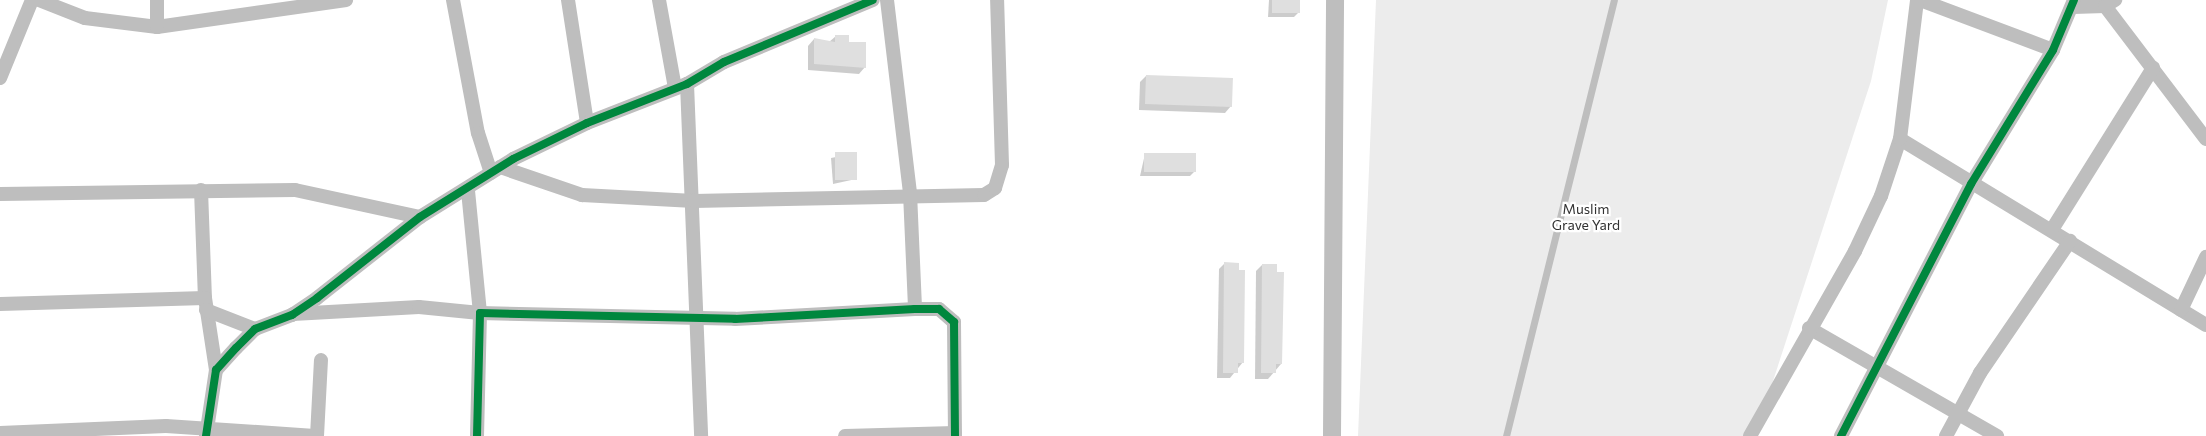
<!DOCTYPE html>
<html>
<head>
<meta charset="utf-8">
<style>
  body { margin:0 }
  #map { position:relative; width:2206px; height:436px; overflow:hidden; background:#fff; font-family:Commissioner,sans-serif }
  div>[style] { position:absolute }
  .green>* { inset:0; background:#ececec }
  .shadow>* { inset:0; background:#0003 }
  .building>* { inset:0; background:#dfdfdf; transform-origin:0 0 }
  .service>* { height:7px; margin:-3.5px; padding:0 3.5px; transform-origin:3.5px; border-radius:3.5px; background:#bebebe }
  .minor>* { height:14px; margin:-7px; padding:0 7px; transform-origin:7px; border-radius:7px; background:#bebebe }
  .tertiary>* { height:18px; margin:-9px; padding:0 9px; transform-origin:9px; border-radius:9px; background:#bebebe }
  .cycleway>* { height:8px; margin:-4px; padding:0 4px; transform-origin:4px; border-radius:4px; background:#00873e }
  span { translate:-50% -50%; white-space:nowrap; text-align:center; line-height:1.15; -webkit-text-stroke:4.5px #fff; paint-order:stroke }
  .park-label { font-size:14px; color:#333 }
</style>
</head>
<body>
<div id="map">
  <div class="green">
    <i style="clip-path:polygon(1376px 0,1888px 0,1871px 81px,1755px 436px,1358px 436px)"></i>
  </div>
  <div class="shadow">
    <i style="clip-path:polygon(1269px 0,1298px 0,1298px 13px,1294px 17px,1268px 17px)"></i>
    <i style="clip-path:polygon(836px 36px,848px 43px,865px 67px,859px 74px,808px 70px,808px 46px,814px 39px,829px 42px)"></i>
    <i style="clip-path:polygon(1146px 76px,1231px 106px,1225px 113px,1139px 110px,1140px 82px)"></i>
    <i style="clip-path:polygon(856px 153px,856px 179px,833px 184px,831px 158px)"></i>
    <i style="clip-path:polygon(1145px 154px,1194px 172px,1190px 176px,1140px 176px)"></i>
    <i style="clip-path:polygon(1225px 263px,1243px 362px,1230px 378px,1217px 378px,1219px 269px)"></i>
    <i style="clip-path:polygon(1262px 265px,1281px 364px,1268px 379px,1255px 379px,1256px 271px)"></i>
  </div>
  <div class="building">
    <i style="left:1272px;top:0;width:28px;height:13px"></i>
    <i style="clip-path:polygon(835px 35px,849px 35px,849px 42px,866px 42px,866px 68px,814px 64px,814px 38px,835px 42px)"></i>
    <i style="left:1146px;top:75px;width:87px;height:29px;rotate:2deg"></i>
    <i style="left:857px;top:152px;width:28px;height:22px;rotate:90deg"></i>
    <i style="left:1144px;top:153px;width:52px;height:19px"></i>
    <i style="clip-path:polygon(1224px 262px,1239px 263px,1239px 270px,1245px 270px,1244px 363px,1238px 363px,1238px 373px,1223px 373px)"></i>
    <i style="clip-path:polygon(1262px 264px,1277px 264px,1277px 272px,1284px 272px,1282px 364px,1276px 364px,1276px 373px,1261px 373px)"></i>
  </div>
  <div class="service">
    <i style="left:1506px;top:436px;width:449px;rotate:-76.1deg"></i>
  </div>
  <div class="minor">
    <i style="left:39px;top:0;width:49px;rotate:21.4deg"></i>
    <i style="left:85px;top:18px;width:73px;rotate:7.1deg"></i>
    <i style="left:157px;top:27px;width:191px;rotate:-8.1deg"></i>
    <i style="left:453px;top:0;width:135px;rotate:79.4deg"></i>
    <i style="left:478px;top:133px;width:42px;rotate:72deg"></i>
    <i style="left:568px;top:0;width:124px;rotate:81.2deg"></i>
    <i style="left:659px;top:0;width:89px;rotate:79.7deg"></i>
    <i style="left:887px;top:0;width:194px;rotate:83.2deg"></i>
    <i style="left:910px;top:193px;width:116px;rotate:87.5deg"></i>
    <i style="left:1920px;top:0;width:142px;rotate:20.6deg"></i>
    <i style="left:2105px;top:6px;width:167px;rotate:52.8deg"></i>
    <i style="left:2073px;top:7px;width:32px;rotate:-2deg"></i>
    <i style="left:2105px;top:6px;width:12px;rotate:-31deg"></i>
    <i style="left:157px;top:27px;width:27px;rotate:-90deg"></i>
    <i style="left:0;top:78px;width:84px;rotate:-67.7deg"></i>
    <i style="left:687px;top:84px;width:352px;rotate:87.7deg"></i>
    <i style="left:1900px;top:139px;width:358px;rotate:31.3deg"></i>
    <i style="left:500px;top:167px;width:87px;rotate:18.9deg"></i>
    <i style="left:582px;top:195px;width:112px;rotate:3.1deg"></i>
    <i style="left:694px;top:201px;width:290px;rotate:-1.2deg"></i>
    <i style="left:984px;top:195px;width:13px;rotate:-32deg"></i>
    <i style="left:995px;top:188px;width:24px;rotate:-73deg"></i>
    <i style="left:1002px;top:165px;width:165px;rotate:-91.7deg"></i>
    <i style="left:201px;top:190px;width:108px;rotate:87.9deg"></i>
    <i style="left:205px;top:298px;width:73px;rotate:81.3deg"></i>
    <i style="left:0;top:194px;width:295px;rotate:-0.8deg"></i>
    <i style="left:295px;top:190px;width:128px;rotate:12.2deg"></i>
    <i style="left:2053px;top:228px;width:189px;rotate:-58deg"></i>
    <i style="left:0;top:304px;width:205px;rotate:-1.7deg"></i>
    <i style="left:206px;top:310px;width:53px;rotate:21.2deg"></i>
    <i style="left:2181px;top:310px;width:59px;rotate:-64.7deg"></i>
    <i style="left:293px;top:314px;width:126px;rotate:-3.2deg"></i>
    <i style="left:419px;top:307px;width:61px;rotate:5.6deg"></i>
    <i style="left:480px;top:313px;width:124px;rotate:-95.6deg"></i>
    <i style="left:1809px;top:328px;width:217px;rotate:29.9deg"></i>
    <i style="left:0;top:433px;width:166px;rotate:-2.4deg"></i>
    <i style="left:166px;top:426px;width:149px;rotate:3.8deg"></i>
    <i style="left:206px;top:436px;width:67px;rotate:-81.4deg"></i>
    <i style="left:216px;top:370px;width:30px;rotate:-48deg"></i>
    <i style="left:236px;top:348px;width:27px;rotate:-45deg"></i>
    <i style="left:255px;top:329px;width:40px;rotate:-21deg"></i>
    <i style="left:292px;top:315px;width:30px;rotate:-34deg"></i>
    <i style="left:317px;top:298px;width:131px;rotate:-38.2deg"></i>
    <i style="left:420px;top:217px;width:110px;rotate:-31.9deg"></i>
    <i style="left:513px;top:159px;width:82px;rotate:-25.9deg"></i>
    <i style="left:587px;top:123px;width:107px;rotate:-21.3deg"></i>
    <i style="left:687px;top:84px;width:43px;rotate:-30.7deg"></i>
    <i style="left:724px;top:62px;width:161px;rotate:-22.6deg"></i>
    <i style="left:317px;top:436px;width:76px;rotate:-87deg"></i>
    <i style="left:477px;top:436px;width:123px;rotate:-88.6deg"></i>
    <i style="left:480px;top:313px;width:255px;rotate:1.3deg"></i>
    <i style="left:735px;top:319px;width:180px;rotate:-3.2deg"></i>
    <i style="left:915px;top:309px;width:24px"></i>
    <i style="left:939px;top:309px;width:20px;rotate:41deg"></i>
    <i style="left:954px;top:322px;width:114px;rotate:89.5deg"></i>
    <i style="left:845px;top:436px;width:110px;rotate:-1.6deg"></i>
    <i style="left:1750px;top:436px;width:213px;rotate:-60.4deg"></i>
    <i style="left:1855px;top:251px;width:61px;rotate:-64.7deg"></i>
    <i style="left:1881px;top:196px;width:60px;rotate:-71.6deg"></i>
    <i style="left:1900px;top:139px;width:140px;rotate:-83deg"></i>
    <i style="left:1841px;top:436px;width:284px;rotate:-62.7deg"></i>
    <i style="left:1971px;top:184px;width:157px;rotate:-58.5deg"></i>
    <i style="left:2053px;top:50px;width:54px;rotate:-67.2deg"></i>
    <i style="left:1946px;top:436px;width:72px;rotate:-61.6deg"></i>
    <i style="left:1980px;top:373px;width:160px;rotate:-55.7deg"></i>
  </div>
  <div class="tertiary">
    <i style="left:1332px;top:436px;width:436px;rotate:-89.6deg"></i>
  </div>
  <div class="cycleway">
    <i style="left:206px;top:436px;width:67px;rotate:-81.4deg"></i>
    <i style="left:216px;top:370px;width:30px;rotate:-48deg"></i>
    <i style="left:236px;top:348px;width:27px;rotate:-45deg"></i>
    <i style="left:255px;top:329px;width:40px;rotate:-21deg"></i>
    <i style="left:292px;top:315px;width:30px;rotate:-34deg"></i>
    <i style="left:317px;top:298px;width:131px;rotate:-38.2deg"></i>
    <i style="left:420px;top:217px;width:110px;rotate:-31.9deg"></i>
    <i style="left:513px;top:159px;width:82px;rotate:-25.9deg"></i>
    <i style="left:587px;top:123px;width:107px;rotate:-21.3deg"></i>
    <i style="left:687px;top:84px;width:43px;rotate:-30.7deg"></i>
    <i style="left:724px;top:62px;width:161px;rotate:-22.6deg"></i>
    <i style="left:477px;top:436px;width:123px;rotate:-88.6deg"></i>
    <i style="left:480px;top:313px;width:255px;rotate:1.3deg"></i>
    <i style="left:735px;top:319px;width:180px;rotate:-3.2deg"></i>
    <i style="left:915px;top:309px;width:24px"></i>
    <i style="left:939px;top:309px;width:20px;rotate:41deg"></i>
    <i style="left:954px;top:322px;width:114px;rotate:89.5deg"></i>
    <i style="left:1841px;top:436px;width:284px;rotate:-62.7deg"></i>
    <i style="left:1971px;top:184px;width:157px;rotate:-58.5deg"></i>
    <i style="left:2053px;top:50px;width:54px;rotate:-67.2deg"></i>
  </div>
  <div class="park-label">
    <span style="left:1586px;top:217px">Muslim<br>Grave Yard</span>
  </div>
</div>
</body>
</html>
